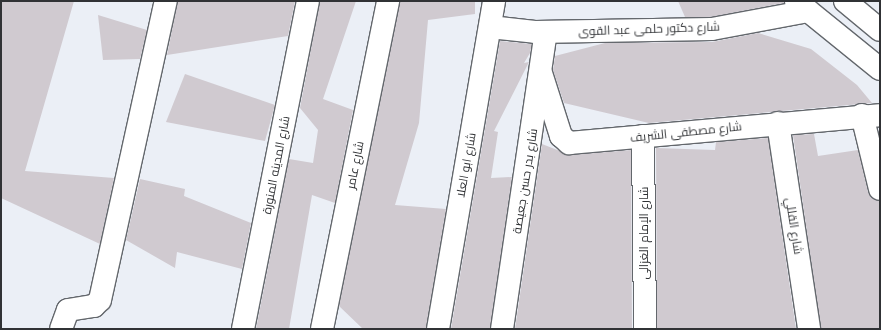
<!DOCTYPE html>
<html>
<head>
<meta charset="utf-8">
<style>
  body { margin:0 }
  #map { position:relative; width:881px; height:330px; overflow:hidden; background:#ebeff6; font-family:Inter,Cairo,sans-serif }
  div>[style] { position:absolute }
  .building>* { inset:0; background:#d0cad0 }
  .roads { filter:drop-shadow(1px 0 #63676c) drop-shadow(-1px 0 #63676c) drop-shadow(0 1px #63676c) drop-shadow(0 -1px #63676c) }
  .minor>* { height:22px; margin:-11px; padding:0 11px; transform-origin:11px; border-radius:11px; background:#fff }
  .tertiary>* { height:22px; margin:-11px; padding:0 11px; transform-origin:11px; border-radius:11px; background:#fff }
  span { translate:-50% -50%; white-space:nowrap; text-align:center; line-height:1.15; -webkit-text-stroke:3px #fff; paint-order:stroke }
  .street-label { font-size:12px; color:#303235 }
  .frame { position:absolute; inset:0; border:2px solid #303235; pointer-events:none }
</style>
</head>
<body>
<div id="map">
  <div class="building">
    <i style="clip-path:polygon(1px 1px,74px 1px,25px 171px,114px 178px,100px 244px,1px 198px)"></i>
    <i style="clip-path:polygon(178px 1px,295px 1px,288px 36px,167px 55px)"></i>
    <i style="clip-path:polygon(320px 1px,356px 1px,323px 99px,353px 110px,335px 203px,312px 195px,289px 329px,256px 329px,289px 159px,313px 163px,318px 130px,300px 108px)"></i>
    <i style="clip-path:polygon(400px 1px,475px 1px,475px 14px,428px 20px,419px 123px,395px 205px,446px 209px,426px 329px,363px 329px,339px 306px)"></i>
    <i style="clip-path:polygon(678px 1px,784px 1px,784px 3px,711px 17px,685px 17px)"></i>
    <i style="clip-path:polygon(98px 15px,147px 30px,140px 59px,103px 60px)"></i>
    <i style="clip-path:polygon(758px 33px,811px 49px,857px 85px,872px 103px,649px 123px,564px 103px,553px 70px,555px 56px,605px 43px,712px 42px)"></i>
    <i style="clip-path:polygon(500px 41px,532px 44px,530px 53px,524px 63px,529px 62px,494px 131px,498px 132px,491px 178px,512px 177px,490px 329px,451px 329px)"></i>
    <i style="clip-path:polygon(185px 74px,275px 105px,265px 141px,166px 122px)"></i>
    <i style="clip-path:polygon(814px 134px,818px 156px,858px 150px,868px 192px,871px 198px,880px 201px,880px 329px,821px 329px,793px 135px)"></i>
    <i style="clip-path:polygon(768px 138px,796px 329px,657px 329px,656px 148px,715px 150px,716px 142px)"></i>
    <i style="clip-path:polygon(542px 144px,570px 155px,631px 150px,632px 329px,515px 329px)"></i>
    <i style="clip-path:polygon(140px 179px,185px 189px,184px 196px,251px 223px,242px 269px,177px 252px,175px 268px,126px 240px)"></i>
  </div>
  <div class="roads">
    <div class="minor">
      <i style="left:490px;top:27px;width:45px;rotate:6.3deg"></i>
      <i style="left:535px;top:32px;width:177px;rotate:-1deg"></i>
      <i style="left:712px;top:29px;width:98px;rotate:-10.6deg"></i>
      <i style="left:541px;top:73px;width:66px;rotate:72.4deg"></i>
      <i style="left:561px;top:136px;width:11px;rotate:41deg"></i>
      <i style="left:569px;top:143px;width:312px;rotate:-5.1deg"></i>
      <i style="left:862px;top:115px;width:76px;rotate:76.3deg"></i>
      <i style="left:778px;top:123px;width:208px;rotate:81.4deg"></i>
      <i style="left:643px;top:136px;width:193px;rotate:89.4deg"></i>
      <i style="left:61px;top:329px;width:20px;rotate:-70deg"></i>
      <i style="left:68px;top:310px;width:26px;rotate:-9deg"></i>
      <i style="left:94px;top:306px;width:8px;rotate:-45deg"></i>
      <i style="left:100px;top:300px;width:306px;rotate:-77.6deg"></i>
      <i style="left:243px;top:329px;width:334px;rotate:-78.8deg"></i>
      <i style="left:322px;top:329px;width:335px;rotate:-78.6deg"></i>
      <i style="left:438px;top:329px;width:333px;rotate:-80.3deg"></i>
      <i style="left:502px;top:329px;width:300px;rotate:-81.6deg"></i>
    </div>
    <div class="tertiary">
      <i style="left:796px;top:1px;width:108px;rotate:39deg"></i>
      <i style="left:845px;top:1px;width:45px;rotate:39.6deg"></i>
    </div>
  </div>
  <div class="street-label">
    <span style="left:649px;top:29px;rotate:-2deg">شارع دكتور حلمى عبد القوى</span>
    <span style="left:686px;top:132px;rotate:-6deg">شارع مصطفى الشريف</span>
    <span style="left:276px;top:165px;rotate:-79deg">شارع المدينه المنورة</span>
    <span style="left:355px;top:165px;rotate:-79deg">شارع عامر</span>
    <span style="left:466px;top:165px;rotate:-80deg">شارع ابو العلا</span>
    <span style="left:525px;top:181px;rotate:-81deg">شارع بدر حسن جعيصة</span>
    <span style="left:794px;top:226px;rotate:81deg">شارع القللي</span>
    <span style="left:644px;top:233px;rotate:-90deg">شارع الإمام الغزالى</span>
  </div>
  <div class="frame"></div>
</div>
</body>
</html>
